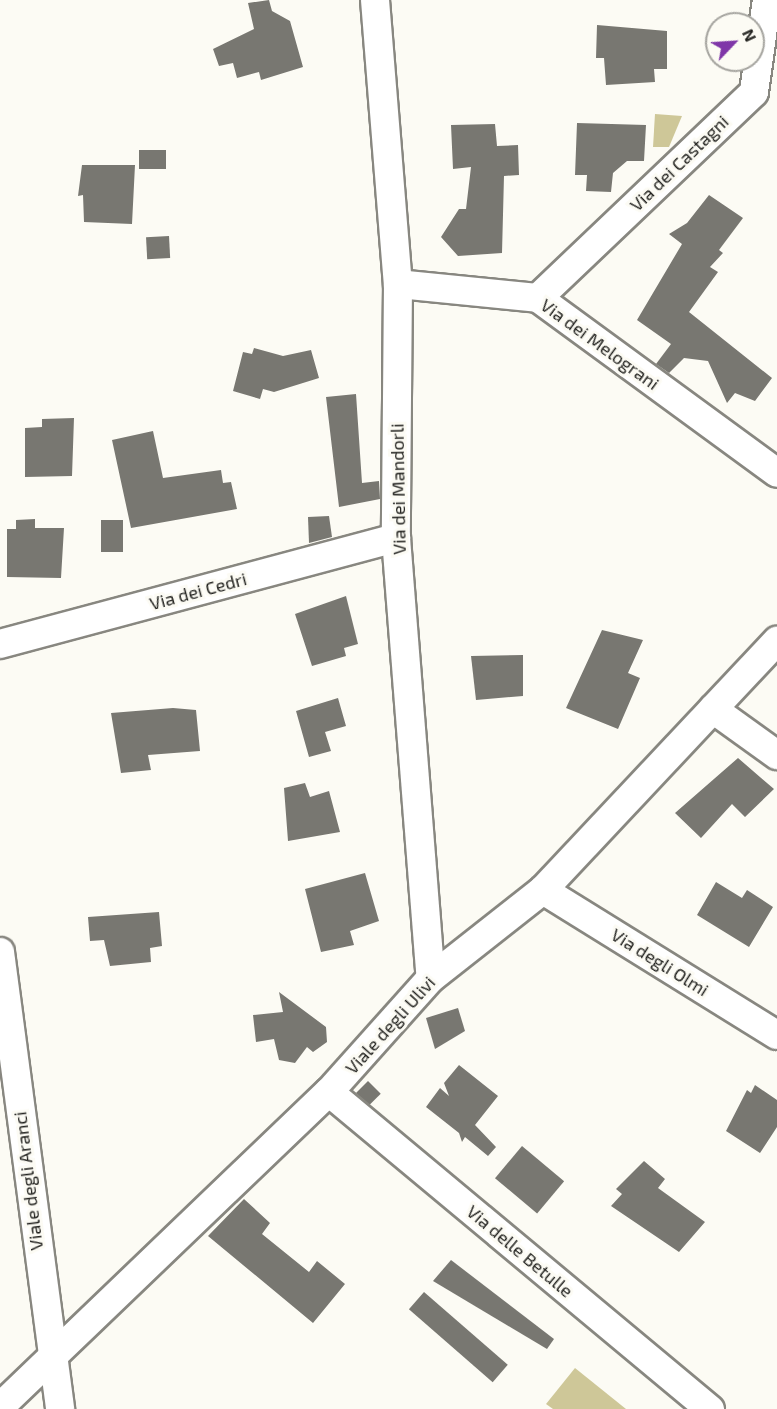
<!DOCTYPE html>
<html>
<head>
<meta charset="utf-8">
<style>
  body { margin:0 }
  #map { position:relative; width:777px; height:1409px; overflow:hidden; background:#fcfbf4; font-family:"Exo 2",sans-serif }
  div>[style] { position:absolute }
  .water>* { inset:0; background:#cec798 }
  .building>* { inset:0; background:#787771; transform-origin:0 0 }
  .roads { filter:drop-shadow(2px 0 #888780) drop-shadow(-2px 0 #888780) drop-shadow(0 2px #888780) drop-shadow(0 -2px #888780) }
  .minor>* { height:28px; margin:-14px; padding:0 14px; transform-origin:14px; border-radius:14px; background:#fff }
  span { translate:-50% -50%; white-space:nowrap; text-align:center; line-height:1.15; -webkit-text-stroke:6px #fcfbf4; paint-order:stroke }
  .street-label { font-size:18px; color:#22221f }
  .north { position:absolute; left:705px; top:12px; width:60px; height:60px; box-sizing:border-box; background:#fcfbf4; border:2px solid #a5a49f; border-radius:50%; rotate:65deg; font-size:16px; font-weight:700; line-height:24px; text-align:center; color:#22221f }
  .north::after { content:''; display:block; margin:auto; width:21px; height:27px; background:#7f36a8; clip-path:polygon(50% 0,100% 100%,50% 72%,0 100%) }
</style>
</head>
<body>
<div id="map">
  <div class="water">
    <i style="clip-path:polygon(655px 114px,682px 116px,669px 147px,653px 147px)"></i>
    <i style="clip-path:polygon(575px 1368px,626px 1409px,553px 1409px,546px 1404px)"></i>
  </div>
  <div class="building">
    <i style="clip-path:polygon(269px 0,272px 11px,290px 21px,303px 67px,261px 80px,259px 72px,237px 78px,233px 63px,219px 66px,213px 49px,254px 29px,248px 3px)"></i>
    <i style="clip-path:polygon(597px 25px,667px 31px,667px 69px,654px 69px,655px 82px,606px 85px,604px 58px,596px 58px)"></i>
    <i style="clip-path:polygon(577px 123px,646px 125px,644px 161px,627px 161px,613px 173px,611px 192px,586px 191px,587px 175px,575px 175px)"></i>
    <i style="clip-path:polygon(495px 124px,497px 146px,518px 145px,519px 175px,504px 176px,502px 253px,458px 256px,441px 237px,459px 209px,466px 209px,471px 167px,453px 169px,451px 125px)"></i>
    <i style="left:139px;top:150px;width:27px;height:19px"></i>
    <i style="clip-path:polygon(82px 165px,135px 165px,132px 224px,84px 222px,83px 195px,78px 196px)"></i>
    <i style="clip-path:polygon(709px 195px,743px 218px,719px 250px,723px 253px,710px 267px,718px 272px,689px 312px,772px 378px,755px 401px,735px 393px,727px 403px,708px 361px,684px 358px,669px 373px,656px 364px,671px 344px,637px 320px,682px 244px,669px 234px,687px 223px)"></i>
    <i style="left:169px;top:236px;width:22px;height:23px;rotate:87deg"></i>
    <i style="clip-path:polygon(254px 348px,283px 356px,311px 350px,319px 378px,274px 392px,263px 389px,260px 399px,233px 391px,243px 352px,252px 354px)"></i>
    <i style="clip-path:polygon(356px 394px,362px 483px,379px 481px,380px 499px,339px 507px,326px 397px)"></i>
    <i style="clip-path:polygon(74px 418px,72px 476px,25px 477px,25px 428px,42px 427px,42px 419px)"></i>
    <i style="clip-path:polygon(153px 431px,163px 478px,221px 470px,223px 483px,231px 482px,237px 509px,131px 528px,112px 440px)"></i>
    <i style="clip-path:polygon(329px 516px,332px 537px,309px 543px,308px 517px)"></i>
    <i style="clip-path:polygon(35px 519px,35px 528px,64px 528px,61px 578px,7px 577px,7px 529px,16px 529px,16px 520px)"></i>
    <i style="left:101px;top:520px;width:22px;height:32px"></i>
    <i style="clip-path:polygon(346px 596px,358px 644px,344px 648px,346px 656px,312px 666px,295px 614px)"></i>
    <i style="clip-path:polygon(602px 630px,643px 640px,628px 673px,640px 678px,618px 729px,566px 708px)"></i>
    <i style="clip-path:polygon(523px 655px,523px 696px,476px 700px,471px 656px)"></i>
    <i style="clip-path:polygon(338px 698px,346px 726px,325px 732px,331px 751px,309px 757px,296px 711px)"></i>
    <i style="clip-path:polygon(173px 708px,196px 710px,200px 751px,148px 755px,151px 770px,121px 773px,111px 713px)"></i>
    <i style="clip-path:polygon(738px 758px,774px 789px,745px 817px,732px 804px,701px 838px,675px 813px)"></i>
    <i style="clip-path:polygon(305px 783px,310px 797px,329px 791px,340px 832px,288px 841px,284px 788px)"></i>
    <i style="clip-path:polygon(365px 873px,379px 921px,350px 931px,354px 945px,321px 952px,305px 889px)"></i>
    <i style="clip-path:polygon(716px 882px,742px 898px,747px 890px,773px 907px,749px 947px,697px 915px)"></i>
    <i style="clip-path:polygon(159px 912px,162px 946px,150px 948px,151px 962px,110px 966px,104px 940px,90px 941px,88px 917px)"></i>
    <i style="clip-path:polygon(279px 992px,326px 1027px,327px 1042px,313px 1052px,307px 1047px,295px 1063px,279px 1060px,274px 1039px,256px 1042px,253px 1015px,283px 1012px)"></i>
    <i style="clip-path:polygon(458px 1008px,465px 1031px,435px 1049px,426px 1018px)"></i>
    <i style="clip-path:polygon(459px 1065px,498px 1096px,475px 1125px,496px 1147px,488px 1156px,465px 1137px,462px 1142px,459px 1133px,426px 1107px,440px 1088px,449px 1096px,444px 1083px)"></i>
    <i style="left:368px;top:1081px;width:18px;height:17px;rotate:45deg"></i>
    <i style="clip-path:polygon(755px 1085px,777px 1100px,777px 1127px,760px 1153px,726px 1131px,747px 1090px,751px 1093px)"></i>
    <i style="left:522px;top:1146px;width:55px;height:42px;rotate:40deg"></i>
    <i style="clip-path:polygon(644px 1161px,665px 1179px,658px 1188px,705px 1222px,679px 1252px,611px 1206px,622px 1194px,616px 1189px)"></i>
    <i style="clip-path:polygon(244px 1199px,270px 1223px,262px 1234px,309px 1272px,317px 1261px,345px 1284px,313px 1323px,208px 1236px)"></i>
    <i style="clip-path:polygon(451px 1260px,554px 1339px,547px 1349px,433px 1281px)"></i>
    <i style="left:424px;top:1292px;width:111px;height:23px;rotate:41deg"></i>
  </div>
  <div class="roads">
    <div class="minor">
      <i style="left:375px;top:0;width:285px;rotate:85.4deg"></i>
      <i style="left:398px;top:284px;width:254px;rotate:90.5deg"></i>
      <i style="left:396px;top:538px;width:441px;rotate:85.5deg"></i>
      <i style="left:398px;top:284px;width:141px;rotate:5.7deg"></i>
      <i style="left:538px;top:298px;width:296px;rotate:36.2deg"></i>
      <i style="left:538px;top:298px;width:298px;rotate:-43.6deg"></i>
      <i style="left:754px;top:92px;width:93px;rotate:-82deg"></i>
      <i style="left:0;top:644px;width:410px;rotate:-15deg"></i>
      <i style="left:713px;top:709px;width:79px;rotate:35.7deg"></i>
      <i style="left:543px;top:890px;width:275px;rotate:31.8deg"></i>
      <i style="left:0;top:952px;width:461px;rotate:82.5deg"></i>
      <i style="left:329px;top:1092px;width:496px;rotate:39.8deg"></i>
      <i style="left:0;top:1407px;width:455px;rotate:-43.8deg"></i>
      <i style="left:329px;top:1092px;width:153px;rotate:-48.2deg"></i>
      <i style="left:431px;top:978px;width:142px;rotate:-38.2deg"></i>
      <i style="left:543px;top:890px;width:342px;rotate:-46.8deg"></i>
    </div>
  </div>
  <div class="street-label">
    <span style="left:679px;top:163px;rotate:-44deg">Via dei Castagni</span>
    <span style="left:600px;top:344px;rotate:36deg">Via dei Melograni</span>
    <span style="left:398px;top:489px;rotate:-91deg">Via dei Mandorli</span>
    <span style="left:198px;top:591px;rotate:-15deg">Via dei Cedri</span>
    <span style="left:660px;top:962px;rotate:32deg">Via degli Olmi</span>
    <span style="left:390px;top:1025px;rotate:-48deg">Viale degli Ulivi</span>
    <span style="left:28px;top:1181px;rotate:-97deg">Viale degli Aranci</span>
    <span style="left:520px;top:1251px;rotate:40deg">Via delle Betulle</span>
  </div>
  <div class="north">N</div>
</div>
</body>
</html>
